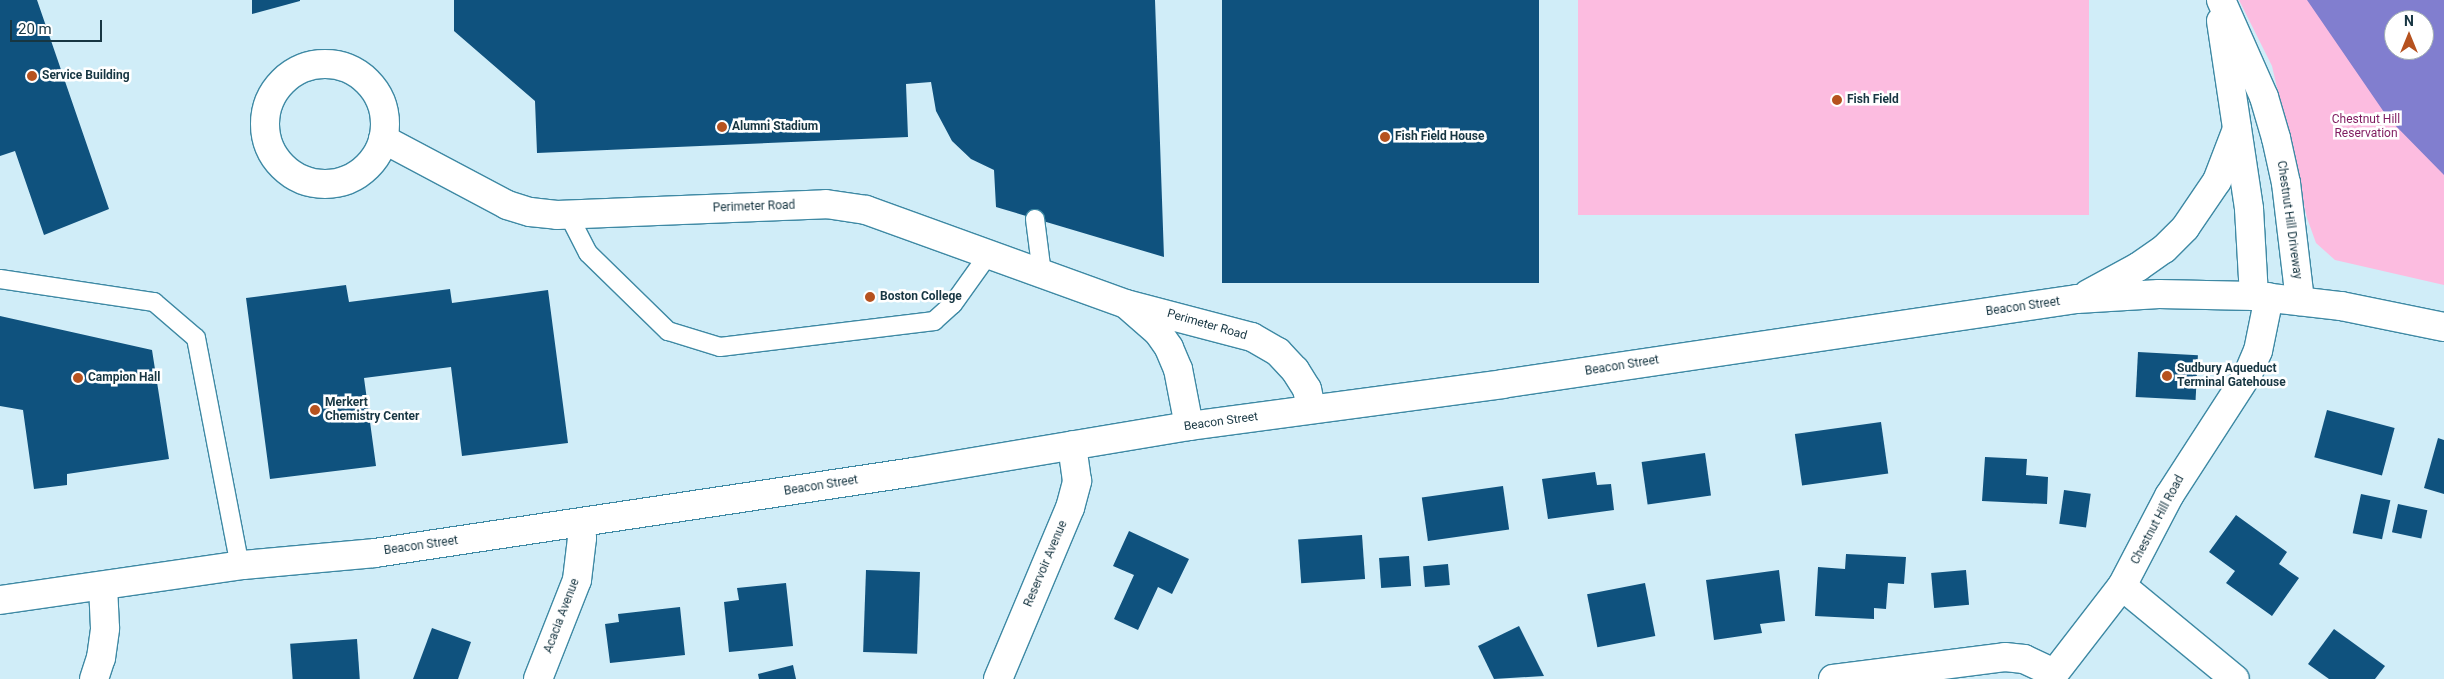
<!DOCTYPE html>
<html>
<head>
<meta charset="utf-8">
<style>
  body { margin:0 }
  #map { position:relative; width:2444px; height:679px; overflow:hidden; background:#d0edf8; font-family:Roboto,sans-serif }
  div>[style] { position:absolute }
  .green>* { inset:0; background:#fcbce0; transform-origin:0 0 }
  .water>* { inset:0; background:#817ecf }
  .building>* { inset:0; background:#0f527e; transform-origin:0 0 }
  .roads { filter:drop-shadow(1px 0 #3e89a4) drop-shadow(-1px 0 #3e89a4) drop-shadow(0 1px #3e89a4) drop-shadow(0 -1px #3e89a4) }
  .lane>* { height:18px; margin:-9px; padding:0 9px; transform-origin:9px; border-radius:9px; background:#fff }
  .street>* { height:28px; margin:-14px; padding:0 14px; transform-origin:14px; border-radius:14px; background:#fff }
  .street>.ring { margin:-14px; padding:0; box-sizing:content-box; background:none; border:28px solid #fff; border-radius:50% }
  .secondary>* { height:28px; margin:-14px; padding:0 14px; transform-origin:14px; border-radius:14px; background:#fff }
  .primary>* { height:28px; margin:-14px; padding:0 14px; transform-origin:14px; border-radius:14px; background:#fff }
  .dots>* { width:14px; height:14px; translate:-50% -50%; box-sizing:border-box; border:2px solid #fff; border-radius:50% }
  span { translate:-50% -50%; white-space:nowrap; text-align:center; line-height:1.15; -webkit-text-stroke:5px #fff; paint-order:stroke }
  .poi-label { font-size:12px; color:#173642; font-weight:700 }
  .left { translate:0 -50%; text-align:left }
  .park-label { font-size:12px; color:#7f1b5f }
  .street-label { font-size:12px; color:#173642 }
  .north { position:absolute; left:2384px; top:10px; width:50px; height:50px; box-sizing:border-box; background:#fff; border:1px solid #a2afb3; border-radius:50%; rotate:0deg; font-size:14px; font-weight:700; line-height:20px; text-align:center; color:#173642 }
  .north::after { content:''; display:block; margin:auto; width:18px; height:22px; background:#b6521f; clip-path:polygon(50% 0,100% 100%,50% 72%,0 100%) }
  .scale { position:absolute; left:10px; top:20px; width:92px; height:22px; box-sizing:border-box; border:2px solid #173642; border-top:0; padding-left:6px; font-size:15px; line-height:18px; white-space:nowrap; color:#173642; -webkit-text-stroke:4px #fff; paint-order:stroke }
</style>
</head>
<body>
<div id="map">
  <div class="green">
    <i style="left:1578px;top:0;width:511px;height:215px"></i>
    <i style="clip-path:polygon(evenodd,2239px 0,2444px 0,2444px 285px,2335px 260px,2316px 243px,2307px 218px,2272px 66px,2239px 0,2394px 20px,2424px 20px,2424px 50px,2394px 50px,2394px 20px)"></i>
  </div>
  <div class="water">
    <i style="clip-path:polygon(evenodd,2307px 0,2444px 0,2444px 175px,2388px 118px,2307px 0,2394px 20px,2424px 20px,2424px 50px,2394px 50px,2394px 20px)"></i>
  </div>
  <div class="building">
    <i style="clip-path:polygon(0 0,37px 0,109px 209px,44px 235px,15px 151px,0 156px)"></i>
    <i style="clip-path:polygon(252px 0,300px 0,300px 1px,252px 14px)"></i>
    <i style="clip-path:polygon(454px 0,1155px 0,1164px 257px,996px 207px,994px 170px,971px 159px,952px 141px,936px 111px,931px 82px,906px 84px,908px 137px,537px 153px,535px 101px,454px 31px)"></i>
    <i style="left:1222px;top:0;width:317px;height:283px"></i>
    <i style="clip-path:polygon(346px 285px,349px 302px,450px 289px,452px 303px,548px 290px,568px 443px,462px 456px,451px 367px,364px 378px,376px 466px,270px 479px,246px 298px)"></i>
    <i style="clip-path:polygon(0 316px,152px 350px,169px 459px,67px 474px,67px 485px,34px 489px,23px 410px,0 406px)"></i>
    <i style="left:2138px;top:352px;width:60px;height:45px;rotate:3deg"></i>
    <i style="left:2327px;top:410px;width:70px;height:49px;rotate:15deg"></i>
    <i style="left:1881px;top:422px;width:52px;height:87px;rotate:82deg"></i>
    <i style="clip-path:polygon(2438px 438px,2444px 440px,2444px 494px,2424px 488px)"></i>
    <i style="left:1705px;top:453px;width:43px;height:64px;rotate:82deg"></i>
    <i style="clip-path:polygon(1985px 457px,2027px 459px,2026px 475px,2048px 477px,2047px 504px,1982px 501px)"></i>
    <i style="clip-path:polygon(1595px 472px,1597px 485px,1611px 484px,1614px 510px,1548px 519px,1542px 479px)"></i>
    <i style="left:1503px;top:486px;width:44px;height:82px;rotate:82deg"></i>
    <i style="left:2064px;top:490px;width:27px;height:34px;rotate:8deg"></i>
    <i style="left:2361px;top:494px;width:30px;height:40px;rotate:12deg"></i>
    <i style="left:2398px;top:504px;width:30px;height:29px;rotate:12deg"></i>
    <i style="clip-path:polygon(2236px 515px,2287px 552px,2279px 564px,2299px 578px,2272px 616px,2226px 583px,2235px 571px,2209px 552px)"></i>
    <i style="clip-path:polygon(1129px 531px,1189px 559px,1172px 594px,1158px 587px,1138px 630px,1114px 619px,1134px 575px,1113px 566px)"></i>
    <i style="left:1362px;top:535px;width:44px;height:64px;rotate:86deg"></i>
    <i style="clip-path:polygon(1846px 554px,1906px 557px,1904px 584px,1888px 583px,1886px 609px,1874px 608px,1874px 619px,1815px 616px,1818px 567px,1845px 569px)"></i>
    <i style="left:1409px;top:556px;width:30px;height:30px;rotate:86deg"></i>
    <i style="left:1448px;top:564px;width:21px;height:25px;rotate:85deg"></i>
    <i style="left:866px;top:570px;width:54px;height:82px;rotate:2deg"></i>
    <i style="clip-path:polygon(1779px 570px,1785px 621px,1760px 624px,1762px 633px,1714px 640px,1706px 580px)"></i>
    <i style="left:1966px;top:570px;width:35px;height:35px;rotate:85deg"></i>
    <i style="clip-path:polygon(786px 583px,793px 646px,729px 652px,724px 602px,739px 600px,737px 588px)"></i>
    <i style="left:1645px;top:583px;width:54px;height:59px;rotate:79deg"></i>
    <i style="clip-path:polygon(680px 607px,685px 655px,610px 663px,605px 624px,619px 622px,618px 614px)"></i>
    <i style="clip-path:polygon(1519px 626px,1544px 676px,1494px 679px,1478px 646px)"></i>
    <i style="clip-path:polygon(432px 628px,471px 642px,458px 679px,413px 679px)"></i>
    <i style="clip-path:polygon(2334px 629px,2385px 666px,2375px 679px,2329px 679px,2308px 664px)"></i>
    <i style="left:357px;top:639px;width:40px;height:67px;rotate:86deg"></i>
    <i style="clip-path:polygon(793px 665px,796px 679px,759px 679px,758px 674px)"></i>
  </div>
  <div class="roads">
    <div class="lane">
      <i style="left:568px;top:214px;width:44px;rotate:62.9deg"></i>
      <i style="left:588px;top:253px;width:112px;rotate:44.3deg"></i>
      <i style="left:668px;top:331px;width:54px;rotate:17.1deg"></i>
      <i style="left:720px;top:347px;width:216px;rotate:-6.9deg"></i>
      <i style="left:934px;top:321px;width:25px;rotate:-42deg"></i>
      <i style="left:953px;top:304px;width:60px;rotate:-54.5deg"></i>
      <i style="left:1035px;top:219px;width:55px;rotate:82.7deg"></i>
      <i style="left:0;top:279px;width:156px;rotate:8.5deg"></i>
      <i style="left:154px;top:302px;width:55px;rotate:40.6deg"></i>
      <i style="left:196px;top:338px;width:232px;rotate:79.1deg"></i>
    </div>
    <div class="street">
      <i class="ring" style="left:265px;top:64px;width:92px;height:92px"></i>
      <i style="left:383px;top:139px;width:140px;rotate:28deg"></i>
      <i style="left:507px;top:205px;width:24px;rotate:17deg"></i>
      <i style="left:530px;top:212px;width:27px;rotate:6deg"></i>
      <i style="left:557px;top:215px;width:269px;rotate:-2.3deg"></i>
      <i style="left:826px;top:204px;width:40px;rotate:8.5deg"></i>
      <i style="left:866px;top:210px;width:276px;rotate:19.9deg"></i>
      <i style="left:1126px;top:304px;width:130px;rotate:14.7deg"></i>
      <i style="left:1252px;top:337px;width:30px;rotate:30deg"></i>
      <i style="left:1278px;top:352px;width:25px;rotate:47deg"></i>
      <i style="left:1295px;top:370px;width:22px;rotate:58deg"></i>
      <i style="left:1307px;top:389px;width:19px;rotate:78deg"></i>
      <i style="left:1127px;top:305px;width:41px;rotate:41.1deg"></i>
      <i style="left:1158px;top:332px;width:19px;rotate:55deg"></i>
      <i style="left:1169px;top:348px;width:23px;rotate:67deg"></i>
      <i style="left:1178px;top:369px;width:58px;rotate:79.1deg"></i>
      <i style="left:2122px;top:586px;width:146px;rotate:39.5deg"></i>
      <i style="left:94px;top:679px;width:22px;rotate:-72deg"></i>
      <i style="left:101px;top:658px;width:30px;rotate:-82deg"></i>
      <i style="left:105px;top:628px;width:42px;rotate:-92.7deg"></i>
      <i style="left:538px;top:679px;width:106px;rotate:-68.5deg"></i>
      <i style="left:577px;top:580px;width:42px;rotate:-83.2deg"></i>
      <i style="left:582px;top:538px;width:15px;rotate:-98deg"></i>
      <i style="left:998px;top:679px;width:186px;rotate:-67.2deg"></i>
      <i style="left:1070px;top:508px;width:28px;rotate:-75deg"></i>
      <i style="left:1077px;top:481px;width:36px;rotate:-98deg"></i>
      <i style="left:1833px;top:679px;width:173px;rotate:-7.3deg"></i>
      <i style="left:2005px;top:657px;width:19px;rotate:6deg"></i>
      <i style="left:2024px;top:659px;width:33px;rotate:25deg"></i>
      <i style="left:2050px;top:679px;width:118px;rotate:-52.3deg"></i>
      <i style="left:2122px;top:586px;width:102px;rotate:-62.4deg"></i>
      <i style="left:2169px;top:496px;width:145px;rotate:-57.1deg"></i>
      <i style="left:2248px;top:374px;width:25px;rotate:-67deg"></i>
      <i style="left:2258px;top:351px;width:55px;rotate:-78.5deg"></i>
    </div>
    <div class="secondary">
      <i style="left:2221px;top:0;width:106px;rotate:66.1deg"></i>
      <i style="left:2264px;top:97px;width:43px;rotate:73.7deg"></i>
      <i style="left:2276px;top:138px;width:46px;rotate:77.5deg"></i>
      <i style="left:2286px;top:183px;width:119px;rotate:83.2deg"></i>
      <i style="left:2221px;top:21px;width:190px;rotate:81.5deg"></i>
      <i style="left:2249px;top:209px;width:87px;rotate:86.7deg"></i>
    </div>
    <div class="primary">
      <i style="left:2088px;top:294px;width:57px;rotate:-28.4deg"></i>
      <i style="left:2138px;top:267px;width:32px;rotate:-35deg"></i>
      <i style="left:2164px;top:249px;width:30px;rotate:-45deg"></i>
      <i style="left:2185px;top:228px;width:57px;rotate:-55.8deg"></i>
      <i style="left:2217px;top:181px;width:56px;rotate:-69deg"></i>
      <i style="left:0;top:600px;width:246px;rotate:-8.2deg"></i>
      <i style="left:243px;top:565px;width:133px;rotate:-5.2deg"></i>
      <i style="left:375px;top:553px;width:545px;rotate:-8.55deg"></i>
      <i style="left:914px;top:472px;width:279px;rotate:-9.5deg"></i>
      <i style="left:1189px;top:426px;width:316px;rotate:-7.6deg"></i>
      <i style="left:1502px;top:384px;width:581px;rotate:-8.41deg"></i>
      <i style="left:2077px;top:299px;width:82px;rotate:-3.5deg"></i>
      <i style="left:2159px;top:294px;width:95px;rotate:1.2deg"></i>
      <i style="left:2254px;top:296px;width:88px;rotate:6.6deg"></i>
      <i style="left:2341px;top:306px;width:105px;rotate:11.5deg"></i>
    </div>
  </div>
  <div class="dots">
    <i style="left:32px;top:76px;background:#b6521f"></i>
    <i style="left:1837px;top:100px;background:#b6521f"></i>
    <i style="left:722px;top:127px;background:#b6521f"></i>
    <i style="left:1385px;top:137px;background:#b6521f"></i>
    <i style="left:870px;top:297px;background:#b6521f"></i>
    <i style="left:2167px;top:376px;background:#b6521f"></i>
    <i style="left:78px;top:378px;background:#b6521f"></i>
    <i style="left:315px;top:410px;background:#b6521f"></i>
  </div>
  <div class="poi-label">
    <span class="left" style="left:42px;top:76px">Service Building</span>
    <span class="left" style="left:1847px;top:100px">Fish Field</span>
    <span class="left" style="left:732px;top:127px">Alumni Stadium</span>
    <span class="left" style="left:1395px;top:137px">Fish Field House</span>
    <span class="left" style="left:880px;top:297px">Boston College</span>
    <span class="left" style="left:2177px;top:376px">Sudbury Aqueduct<br>Terminal Gatehouse</span>
    <span class="left" style="left:88px;top:378px">Campion Hall</span>
    <span class="left" style="left:325px;top:410px">Merkert<br>Chemistry Center</span>
  </div>
  <div class="park-label">
    <span style="left:2366px;top:127px">Chestnut Hill<br>Reservation</span>
  </div>
  <div class="street-label">
    <span style="left:754px;top:207px;rotate:-2deg">Perimeter Road</span>
    <span style="left:2289px;top:220px;rotate:82deg">Chestnut Hill Driveway</span>
    <span style="left:2023px;top:307px;rotate:-8deg">Beacon Street</span>
    <span style="left:1207px;top:325px;rotate:16deg">Perimeter Road</span>
    <span style="left:1622px;top:366px;rotate:-9deg">Beacon Street</span>
    <span style="left:1221px;top:422px;rotate:-8deg">Beacon Street</span>
    <span style="left:821px;top:486px;rotate:-9deg">Beacon Street</span>
    <span style="left:2158px;top:520px;rotate:-62deg">Chestnut Hill Road</span>
    <span style="left:421px;top:546px;rotate:-8deg">Beacon Street</span>
    <span style="left:1046px;top:564px;rotate:-67deg">Reservoir Avenue</span>
    <span style="left:562px;top:616px;rotate:-69deg">Acacia Avenue</span>
  </div>
  <div class="north">N</div>
  <div class="scale">20 m</div>
</div>
</body>
</html>
